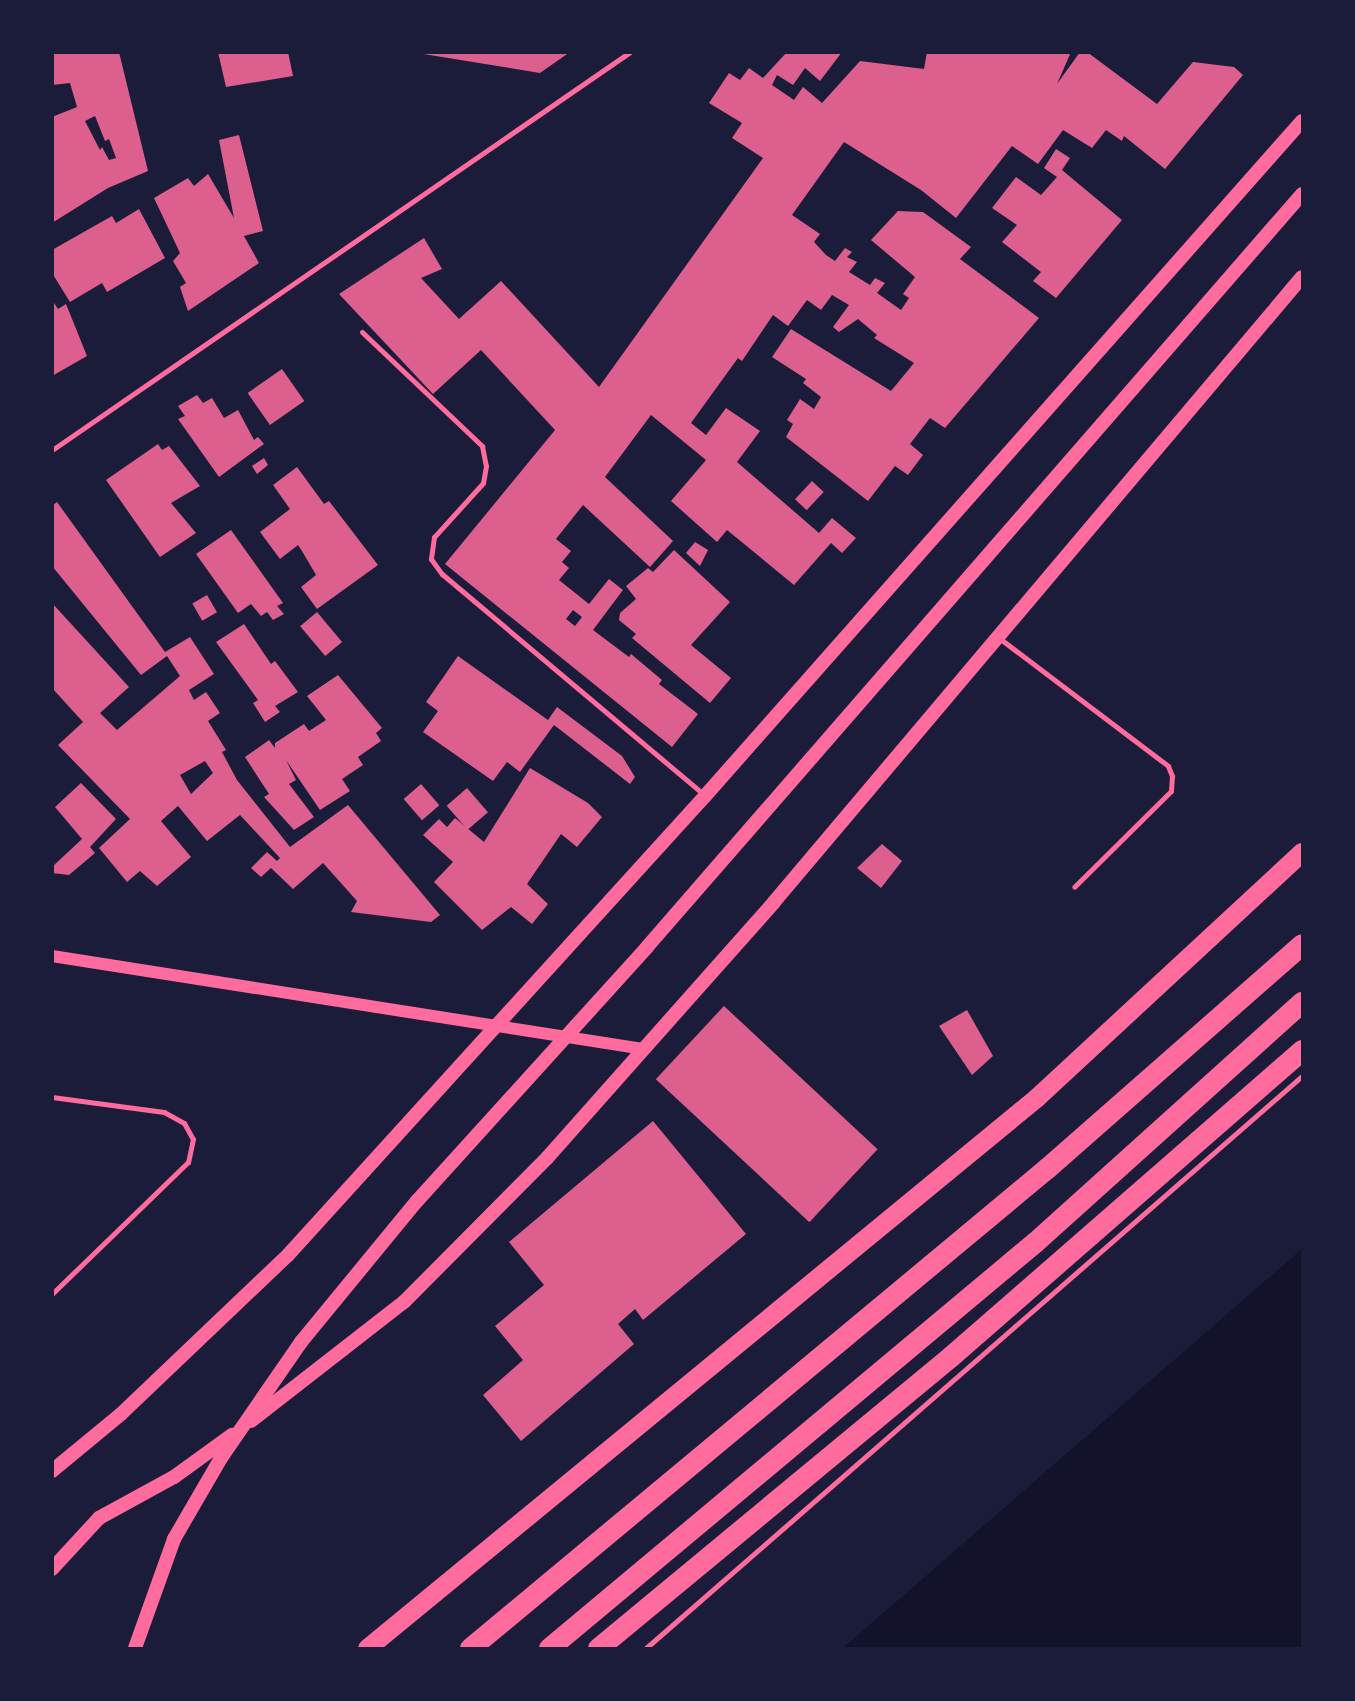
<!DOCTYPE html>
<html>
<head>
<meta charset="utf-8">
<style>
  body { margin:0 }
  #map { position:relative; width:1355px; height:1701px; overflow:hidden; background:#1b1b3a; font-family:"Archivo Narrow",sans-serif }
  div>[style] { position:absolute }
  .water>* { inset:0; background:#12122b }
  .building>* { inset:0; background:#dd5f8e; transform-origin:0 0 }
  .service>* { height:5px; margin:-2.5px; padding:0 2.5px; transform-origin:2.5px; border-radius:2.5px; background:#ff6b9d }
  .tertiary>* { height:12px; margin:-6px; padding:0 6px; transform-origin:6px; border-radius:6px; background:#ff6b9d }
  .secondary>* { height:14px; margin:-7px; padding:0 7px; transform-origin:7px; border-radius:7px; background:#ff6b9d }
  .trunk>* { height:19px; margin:-9.5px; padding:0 9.5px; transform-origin:9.5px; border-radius:9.5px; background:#ff6b9d }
  .motorway>* { height:21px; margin:-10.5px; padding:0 10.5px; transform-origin:10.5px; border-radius:10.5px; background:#ff6b9d }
  span { translate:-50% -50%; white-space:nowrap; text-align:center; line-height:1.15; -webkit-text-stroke:7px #1b1b3a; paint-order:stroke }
  .frame { position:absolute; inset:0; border:54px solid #1b1b3a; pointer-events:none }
</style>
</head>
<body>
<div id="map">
  <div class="water">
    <i style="clip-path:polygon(1302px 1249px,1302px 1648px,843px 1648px)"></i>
  </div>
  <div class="building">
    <i style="clip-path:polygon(evenodd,52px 52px,119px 52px,148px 171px,108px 188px,52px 223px,52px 117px,77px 107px,70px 83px,52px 85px,52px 52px,95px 116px,105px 141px,109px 139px,116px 158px,109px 160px,102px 147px,100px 150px,85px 121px,95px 116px)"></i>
    <i style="clip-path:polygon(218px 52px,288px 52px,293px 76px,226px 87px)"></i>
    <i style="clip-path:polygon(411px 52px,570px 52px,540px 73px)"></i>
    <i style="clip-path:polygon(evenodd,787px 52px,842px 52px,820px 81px,805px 68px,793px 85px,777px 75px,772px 85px,794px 100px,803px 87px,822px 103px,860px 61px,924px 69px,927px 52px,1071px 52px,1057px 84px,1080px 52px,1087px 52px,1157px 104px,1193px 62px,1234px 67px,1243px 75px,1165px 169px,1124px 136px,1122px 141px,1106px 130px,1092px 148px,1063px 130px,1038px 164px,1012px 146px,956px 218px,921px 190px,844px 142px,792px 215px,820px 234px,814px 242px,826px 255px,835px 261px,845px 248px,852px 252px,847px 257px,857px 262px,849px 272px,870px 285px,875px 278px,885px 283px,877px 293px,901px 310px,909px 298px,903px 294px,915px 277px,871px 240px,898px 211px,923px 212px,971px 247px,960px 259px,1039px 318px,945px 428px,930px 418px,910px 444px,923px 455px,908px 475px,895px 466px,868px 501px,786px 437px,793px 424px,787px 420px,800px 399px,814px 409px,821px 397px,803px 383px,806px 379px,772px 357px,791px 329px,891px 391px,914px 363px,874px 338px,877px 335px,858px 319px,839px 332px,833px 327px,849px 305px,832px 295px,821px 310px,807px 300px,788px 326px,773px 315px,742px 361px,738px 358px,691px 423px,706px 435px,726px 408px,760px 431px,737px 462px,819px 533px,832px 518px,856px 538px,842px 553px,831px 543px,794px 585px,727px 530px,717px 542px,671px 501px,706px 460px,651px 415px,605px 477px,673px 541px,650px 567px,583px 505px,556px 539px,571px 551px,562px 562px,569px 568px,559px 580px,589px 604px,609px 579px,623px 590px,593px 630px,629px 657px,631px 654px,662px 680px,659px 684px,698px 714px,672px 747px,445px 564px,555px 430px,481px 350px,433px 394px,339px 294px,424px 238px,442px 269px,421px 278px,459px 319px,501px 281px,599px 387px,763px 158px,732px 138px,742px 123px,709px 103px,729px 73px,740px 80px,749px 68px,763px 78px,787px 52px,573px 610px,582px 617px,575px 626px,566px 619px,573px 610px)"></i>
    <i style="clip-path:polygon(239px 135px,263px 231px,244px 236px,259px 263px,188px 311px,180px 287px,186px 283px,173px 261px,180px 253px,154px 198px,188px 178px,194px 186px,208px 174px,234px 218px,219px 140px)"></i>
    <i style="clip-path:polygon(1056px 149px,1070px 158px,1062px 170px,1122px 220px,1056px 298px,1033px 281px,1041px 272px,1002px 242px,1017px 225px,992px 208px,1016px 177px,1041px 195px,1057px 177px,1044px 168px)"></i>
    <i style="clip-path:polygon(139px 209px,165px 258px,107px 292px,102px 283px,70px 302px,52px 273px,52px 250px,112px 216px,116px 223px)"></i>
    <i style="clip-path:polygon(52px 300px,58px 309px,66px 304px,87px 356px,52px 376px)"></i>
    <i style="left:282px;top:369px;width:39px;height:42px;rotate:55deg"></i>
    <i style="clip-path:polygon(197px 395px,203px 403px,212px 398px,224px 418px,238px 410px,254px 440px,258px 437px,264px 444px,219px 477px,178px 419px,185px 416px,178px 406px)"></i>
    <i style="clip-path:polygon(158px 444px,162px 450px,169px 446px,200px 486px,171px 503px,196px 533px,160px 557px,106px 480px)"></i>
    <i style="clip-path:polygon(264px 458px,268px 465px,257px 474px,252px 466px)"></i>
    <i style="clip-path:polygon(297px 467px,324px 504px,329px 501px,378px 565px,317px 609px,301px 587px,316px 575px,302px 551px,298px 545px,280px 559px,260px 532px,290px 509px,273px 485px)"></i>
    <i style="left:812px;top:481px;width:16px;height:25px;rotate:43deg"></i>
    <i style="clip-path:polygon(evenodd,57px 502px,165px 652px,190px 637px,214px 674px,189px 690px,194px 700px,206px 692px,220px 713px,208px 721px,226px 750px,222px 752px,237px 780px,290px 847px,348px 805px,440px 915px,431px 922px,351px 912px,357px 901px,323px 863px,293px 889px,271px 868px,261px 877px,251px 868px,267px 852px,277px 861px,280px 858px,240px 815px,207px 841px,178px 806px,161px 821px,191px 857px,157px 886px,140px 871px,127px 882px,99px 848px,130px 819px,58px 745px,83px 722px,52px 688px,52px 603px,129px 687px,100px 713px,117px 730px,180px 676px,167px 656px,141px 675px,52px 566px,52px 506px,57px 502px,205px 761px,213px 773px,191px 794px,180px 775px,205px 761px)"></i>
    <i style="clip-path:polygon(231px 530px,283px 603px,277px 606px,284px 614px,273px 620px,267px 612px,261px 616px,251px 604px,238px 613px,196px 554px)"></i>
    <i style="clip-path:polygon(695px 542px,708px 550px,700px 566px,686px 553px)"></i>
    <i style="clip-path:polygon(674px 550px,730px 602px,691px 645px,731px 678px,710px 703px,632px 638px,636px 634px,619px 620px,620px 613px,636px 599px,626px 586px,648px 568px,653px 572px)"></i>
    <i style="left:207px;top:595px;width:20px;height:17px;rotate:60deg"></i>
    <i style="left:317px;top:612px;width:39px;height:22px;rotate:50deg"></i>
    <i style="clip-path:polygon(244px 624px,271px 664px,275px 661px,298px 692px,275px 706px,280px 712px,265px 722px,253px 703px,258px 700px,216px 642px)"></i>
    <i style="clip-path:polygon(458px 656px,548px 720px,557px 707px,622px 756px,635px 777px,630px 784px,554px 725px,520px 772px,507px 762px,493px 781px,423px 732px,438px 711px,426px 702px)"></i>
    <i style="clip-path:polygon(338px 675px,382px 728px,376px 733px,381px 741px,358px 757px,363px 765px,342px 779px,350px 791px,320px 810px,286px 760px,296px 780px,289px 784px,314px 817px,294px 830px,264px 797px,269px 794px,245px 757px,269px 740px,275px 748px,275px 743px,304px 724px,309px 731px,326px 720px,307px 696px)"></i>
    <i style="clip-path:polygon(530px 768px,588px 803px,602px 817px,577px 847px,561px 834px,527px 884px,548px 904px,532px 924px,511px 907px,482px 930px,434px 882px,453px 862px,423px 835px,439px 819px,447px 827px,455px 818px,484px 842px)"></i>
    <i style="clip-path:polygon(81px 783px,116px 819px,90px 847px,95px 853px,69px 875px,52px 873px,52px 867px,82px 839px,55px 807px)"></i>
    <i style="left:421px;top:784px;width:28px;height:23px;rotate:49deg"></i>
    <i style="left:467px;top:788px;width:32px;height:27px;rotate:49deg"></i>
    <i style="clip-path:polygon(882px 844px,902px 861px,881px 888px,857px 868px)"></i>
    <i style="left:724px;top:1006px;width:210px;height:100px;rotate:43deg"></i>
    <i style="clip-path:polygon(967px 1010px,993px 1056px,972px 1075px,939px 1026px)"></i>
    <i style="clip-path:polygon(653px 1121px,746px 1234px,643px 1320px,635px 1309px,618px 1324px,634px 1344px,521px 1441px,483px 1395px,523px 1360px,495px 1326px,544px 1285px,509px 1242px)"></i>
  </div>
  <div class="service">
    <i style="left:362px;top:332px;width:166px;rotate:43.5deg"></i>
    <i style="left:482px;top:446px;width:20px;rotate:79deg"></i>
    <i style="left:486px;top:466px;width:17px;rotate:100deg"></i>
    <i style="left:483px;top:483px;width:73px;rotate:132.2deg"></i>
    <i style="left:434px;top:537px;width:22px;rotate:98deg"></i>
    <i style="left:431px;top:559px;width:19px;rotate:54deg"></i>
    <i style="left:442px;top:574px;width:341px;rotate:40.1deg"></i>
    <i style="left:52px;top:450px;width:702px;rotate:-34.55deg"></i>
    <i style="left:999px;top:638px;width:212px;rotate:37.1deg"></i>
    <i style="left:1168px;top:766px;width:11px;rotate:68deg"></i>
    <i style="left:1172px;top:776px;width:15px;rotate:94deg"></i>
    <i style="left:1171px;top:791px;width:136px;rotate:135.3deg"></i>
    <i style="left:52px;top:1097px;width:113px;rotate:7.6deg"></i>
    <i style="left:164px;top:1112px;width:23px;rotate:29deg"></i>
    <i style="left:184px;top:1123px;width:18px;rotate:61deg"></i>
    <i style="left:193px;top:1139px;width:24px;rotate:102deg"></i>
    <i style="left:188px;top:1162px;width:190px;rotate:135.9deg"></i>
    <i style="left:646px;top:1648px;width:870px;rotate:-41.09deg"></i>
  </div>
  <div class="tertiary">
    <i style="left:52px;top:956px;width:598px;rotate:8.94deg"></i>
  </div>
  <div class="secondary">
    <i style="left:251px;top:1421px;width:194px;rotate:-37.9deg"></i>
    <i style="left:404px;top:1302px;width:203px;rotate:-45.2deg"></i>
    <i style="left:547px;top:1158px;width:342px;rotate:-48.4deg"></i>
    <i style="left:774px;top:902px;width:818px;rotate:-49.81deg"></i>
    <i style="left:52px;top:1471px;width:89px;rotate:-39.6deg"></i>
    <i style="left:121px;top:1414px;width:231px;rotate:-43.6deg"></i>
    <i style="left:288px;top:1255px;width:620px;rotate:-47.74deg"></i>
    <i style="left:705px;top:796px;width:901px;rotate:-48.51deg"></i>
    <i style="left:52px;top:1569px;width:69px;rotate:-47.3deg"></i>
    <i style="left:99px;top:1518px;width:85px;rotate:-28.7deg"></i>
    <i style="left:174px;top:1477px;width:72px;rotate:-35.9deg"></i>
    <i style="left:135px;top:1648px;width:116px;rotate:-70.3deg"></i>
    <i style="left:174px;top:1539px;width:94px;rotate:-59.9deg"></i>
    <i style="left:221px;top:1458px;width:141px;rotate:-55.4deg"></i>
    <i style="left:301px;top:1342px;width:183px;rotate:-50.6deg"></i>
    <i style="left:417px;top:1201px;width:343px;rotate:-47.8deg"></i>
    <i style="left:647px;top:947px;width:998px;rotate:-48.98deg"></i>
  </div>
  <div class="trunk">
    <i style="left:367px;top:1648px;width:867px;rotate:-39.43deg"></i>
    <i style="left:1037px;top:1097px;width:361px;rotate:-42.8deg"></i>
  </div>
  <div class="motorway">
    <i style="left:470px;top:1648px;width:751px;rotate:-39.76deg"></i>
    <i style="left:1047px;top:1168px;width:339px;rotate:-41.3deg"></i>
    <i style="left:549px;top:1648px;width:633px;rotate:-39.88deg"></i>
    <i style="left:1035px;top:1242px;width:359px;rotate:-42deg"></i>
    <i style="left:598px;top:1648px;width:458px;rotate:-39.6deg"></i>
    <i style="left:951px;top:1356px;width:466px;rotate:-41.1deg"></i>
  </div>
  <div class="frame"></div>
</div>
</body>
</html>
